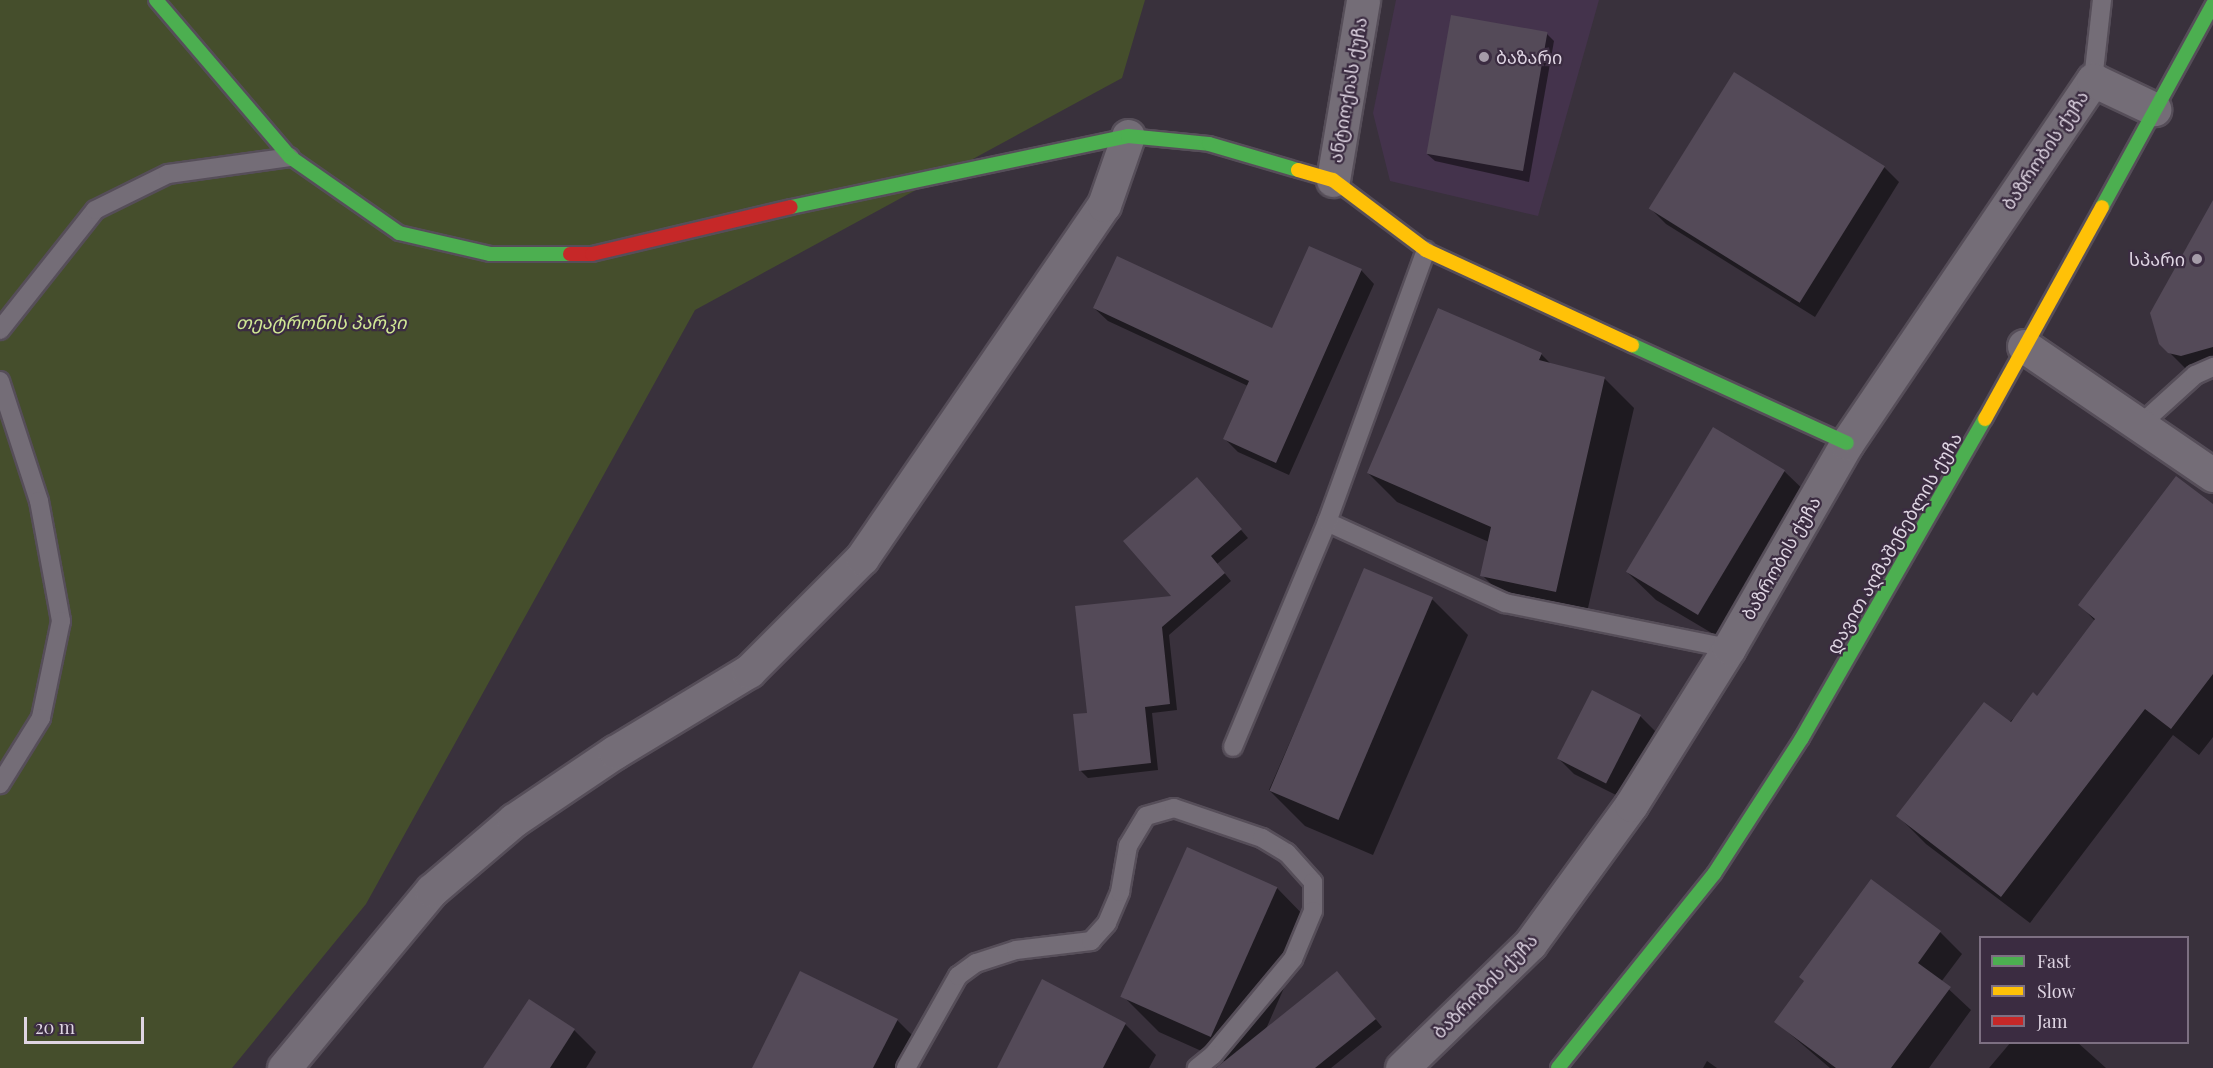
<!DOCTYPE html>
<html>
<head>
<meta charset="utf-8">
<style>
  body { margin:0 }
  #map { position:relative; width:2213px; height:1068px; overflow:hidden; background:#39313c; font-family:"Playfair Display","Noto Sans Georgian",serif }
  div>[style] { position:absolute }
  .built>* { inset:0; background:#44334c }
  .green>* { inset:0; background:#454e2c }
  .shadow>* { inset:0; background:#0007 }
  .building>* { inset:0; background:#544a58; transform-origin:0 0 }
  .roads { filter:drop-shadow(2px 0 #564e59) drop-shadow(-2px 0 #564e59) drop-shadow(0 2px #564e59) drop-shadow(0 -2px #564e59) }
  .lane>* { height:18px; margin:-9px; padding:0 9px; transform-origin:9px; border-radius:9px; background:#746d77 }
  .street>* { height:33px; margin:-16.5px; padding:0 16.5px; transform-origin:16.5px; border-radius:16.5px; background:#746d77 }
  .fast>* { height:14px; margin:-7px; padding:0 7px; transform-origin:7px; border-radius:7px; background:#4caf50 }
  .slow>* { height:14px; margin:-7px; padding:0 7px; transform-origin:7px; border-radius:7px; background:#ffc107 }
  .jam>* { height:14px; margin:-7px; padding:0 7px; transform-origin:7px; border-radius:7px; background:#c62828 }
  .dots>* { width:16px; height:16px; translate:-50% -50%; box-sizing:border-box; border:3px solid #3b2c41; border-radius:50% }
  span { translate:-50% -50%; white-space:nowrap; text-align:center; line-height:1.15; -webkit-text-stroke:4.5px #3b2c41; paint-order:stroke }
  .poi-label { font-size:18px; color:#dfd5e3 }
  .left { translate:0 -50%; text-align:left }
  .right { translate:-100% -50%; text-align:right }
  .street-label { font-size:18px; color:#dfd5e3 }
  .park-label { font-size:18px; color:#d1e995; font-style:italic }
  .legend { position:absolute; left:1979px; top:936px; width:210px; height:108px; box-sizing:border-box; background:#3b2c41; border:2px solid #7d7082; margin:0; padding:8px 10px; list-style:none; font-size:18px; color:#dfd5e3 }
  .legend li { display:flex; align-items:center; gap:12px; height:30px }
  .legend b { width:30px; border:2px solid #7d7082 }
  .scale { position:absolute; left:24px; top:1017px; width:120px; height:27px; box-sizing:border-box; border:3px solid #dfd5e3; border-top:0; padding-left:8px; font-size:18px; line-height:21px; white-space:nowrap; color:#dfd5e3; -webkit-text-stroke:4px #3b2c41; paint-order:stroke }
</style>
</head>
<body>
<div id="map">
  <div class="built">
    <i style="clip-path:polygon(1396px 0,1599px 0,1538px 216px,1390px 181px,1373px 113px)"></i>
  </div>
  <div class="green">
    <i style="clip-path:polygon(0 0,1145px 0,1122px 78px,695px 310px,366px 904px,232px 1068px,0 1068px)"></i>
  </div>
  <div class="shadow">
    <i style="clip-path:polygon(1547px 34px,1554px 41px,1529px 182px,1435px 161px,1427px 154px)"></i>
    <i style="clip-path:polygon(1884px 167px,1899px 182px,1815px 317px,1666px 224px,1651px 209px)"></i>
    <i style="clip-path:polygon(2213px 206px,2213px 375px,2192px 375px,2160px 343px)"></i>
    <i style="clip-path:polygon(1361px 270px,1374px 284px,1289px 475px,1238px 452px,1225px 439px,1248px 386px,1108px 321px,1094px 308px,1273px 330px)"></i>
    <i style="clip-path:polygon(1541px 354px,1552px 365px,1605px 379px,1634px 408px,1585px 621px,1511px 604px,1482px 575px,1489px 542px,1397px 502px,1368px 473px)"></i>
    <i style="clip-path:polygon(1784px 471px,1812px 498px,1727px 642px,1656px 600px,1628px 573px)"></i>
    <i style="clip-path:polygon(1204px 487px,1248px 538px,1217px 564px,1231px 581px,1169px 635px,1177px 710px,1152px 713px,1158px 770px,1088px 778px,1081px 771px,1088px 714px,1174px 597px)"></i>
    <i style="clip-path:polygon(2213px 506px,2213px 737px,2199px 755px,2173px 735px,2030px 923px,1926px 844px,1898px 816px,2038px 698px,2095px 621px,2080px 605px)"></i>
    <i style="clip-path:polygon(1365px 570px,1433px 600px,1468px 635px,1373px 855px,1305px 826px,1269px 790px)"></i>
    <i style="clip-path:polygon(1640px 716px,1655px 731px,1622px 798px,1574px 774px,1559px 759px)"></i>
    <i style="clip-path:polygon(1277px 888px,1312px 924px,1266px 1029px,1344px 980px,1382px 1027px,1331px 1068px,1218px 1068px,1226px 1062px,1159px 1032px,1123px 996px)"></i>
    <i style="clip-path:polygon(1940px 932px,1962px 954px,1941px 982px,1971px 1010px,1929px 1068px,1830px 1068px,1776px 1022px,1806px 982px)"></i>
    <i style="clip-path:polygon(529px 1001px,574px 1030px,596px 1052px,586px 1068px,485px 1068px)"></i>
    <i style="clip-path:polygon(897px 1020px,928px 1051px,919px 1068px,754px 1068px)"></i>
    <i style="clip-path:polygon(1125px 1024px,1156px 1055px,1149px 1068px,998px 1068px)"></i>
    <i style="clip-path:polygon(2011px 1042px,2077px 1042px,2106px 1068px,1989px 1068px)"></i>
    <i style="clip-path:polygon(1707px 1061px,1717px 1068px,1703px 1068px)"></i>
  </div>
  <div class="building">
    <i style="left:1451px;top:15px;width:98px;height:141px;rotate:10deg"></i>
    <i style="left:1734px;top:72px;width:178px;height:161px;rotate:32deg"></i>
    <i style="clip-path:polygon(2213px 200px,2213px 347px,2181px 356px,2168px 353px,2159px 344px,2150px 313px)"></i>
    <i style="clip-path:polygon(1309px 246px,1362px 269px,1276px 463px,1223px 439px,1249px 381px,1093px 308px,1117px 256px,1272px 328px)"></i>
    <i style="clip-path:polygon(1438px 308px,1542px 353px,1539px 360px,1605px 377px,1556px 592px,1480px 576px,1491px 527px,1367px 473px)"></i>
    <i style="left:1713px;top:427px;width:84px;height:169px;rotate:31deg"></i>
    <i style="clip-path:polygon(2176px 476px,2213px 504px,2213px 674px,2171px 729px,2145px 709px,2001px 897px,1896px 816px,1984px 702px,2011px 722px,2033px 692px,2037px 696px,2095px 619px,2078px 605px)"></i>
    <i style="clip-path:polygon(1197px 477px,1242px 529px,1211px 556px,1225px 573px,1162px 627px,1170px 704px,1145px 707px,1151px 763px,1079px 771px,1073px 714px,1087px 713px,1075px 606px,1171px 596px,1123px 541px)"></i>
    <i style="left:1364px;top:568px;width:75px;height:242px;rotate:23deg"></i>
    <i style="left:1592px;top:690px;width:55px;height:77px;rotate:27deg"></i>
    <i style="left:1187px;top:847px;width:99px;height:164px;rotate:24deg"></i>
    <i style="clip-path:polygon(1871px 879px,1941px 931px,1918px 963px,1951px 987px,1891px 1068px,1836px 1068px,1774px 1022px,1804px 981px,1799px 977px)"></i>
    <i style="clip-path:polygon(800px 971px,898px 1019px,873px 1068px,752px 1068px)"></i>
    <i style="clip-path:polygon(1337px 971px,1376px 1019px,1315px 1068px,1216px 1068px)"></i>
    <i style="clip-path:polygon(1042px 979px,1126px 1023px,1103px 1068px,997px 1068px)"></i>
    <i style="clip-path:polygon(529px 999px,575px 1029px,550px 1068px,483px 1068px)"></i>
  </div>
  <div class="roads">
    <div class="lane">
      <i style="left:2093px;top:80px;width:81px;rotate:-83.6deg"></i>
      <i style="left:0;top:330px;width:153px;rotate:-51.6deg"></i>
      <i style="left:95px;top:210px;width:81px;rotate:-26.3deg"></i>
      <i style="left:168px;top:174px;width:123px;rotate:-7.9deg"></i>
      <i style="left:0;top:381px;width:126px;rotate:72deg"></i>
      <i style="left:39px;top:501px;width:122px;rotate:79.6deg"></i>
      <i style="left:61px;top:621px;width:99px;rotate:101.7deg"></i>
      <i style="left:41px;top:718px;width:78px;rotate:121.8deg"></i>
      <i style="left:2141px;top:424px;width:73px;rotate:-42.2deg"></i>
      <i style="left:2195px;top:375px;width:20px;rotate:-24deg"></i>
      <i style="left:1327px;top:522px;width:196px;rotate:24.5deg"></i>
      <i style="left:1505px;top:603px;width:228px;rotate:11.4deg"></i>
      <i style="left:1233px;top:747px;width:244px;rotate:-67.3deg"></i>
      <i style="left:1327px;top:522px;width:289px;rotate:-70deg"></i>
      <i style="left:906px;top:1068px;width:106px;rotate:-60.5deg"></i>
      <i style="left:958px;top:976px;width:22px;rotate:-36deg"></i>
      <i style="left:976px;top:963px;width:42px;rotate:-18deg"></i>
      <i style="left:1016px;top:950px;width:76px;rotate:-6.8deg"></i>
      <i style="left:1091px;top:941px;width:24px;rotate:-48deg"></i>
      <i style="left:1107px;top:923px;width:34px;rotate:-67deg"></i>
      <i style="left:1120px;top:892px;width:47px;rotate:-80.1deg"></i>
      <i style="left:1128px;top:846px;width:35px;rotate:-59deg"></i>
      <i style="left:1146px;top:816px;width:29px;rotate:-16deg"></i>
      <i style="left:1174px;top:808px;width:93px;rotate:18.8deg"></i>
      <i style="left:1262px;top:838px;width:29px;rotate:31deg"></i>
      <i style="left:1287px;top:853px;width:39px;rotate:48deg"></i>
      <i style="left:1313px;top:882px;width:29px;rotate:90deg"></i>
      <i style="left:1313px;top:911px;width:52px;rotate:112.6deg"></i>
      <i style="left:1293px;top:959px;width:125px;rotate:129.8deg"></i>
      <i style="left:1213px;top:1055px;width:21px;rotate:141deg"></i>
    </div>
    <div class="street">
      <i style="left:1333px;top:180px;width:182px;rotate:-80.5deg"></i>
      <i style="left:2024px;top:346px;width:229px;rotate:34.3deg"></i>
      <i style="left:284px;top:1068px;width:231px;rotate:-50.3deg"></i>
      <i style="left:432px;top:890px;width:108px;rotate:-40.5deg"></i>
      <i style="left:514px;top:820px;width:122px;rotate:-34deg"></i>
      <i style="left:615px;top:752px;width:157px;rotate:-31.2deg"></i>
      <i style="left:749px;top:671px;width:160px;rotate:-45deg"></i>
      <i style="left:862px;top:558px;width:428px;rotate:-55.6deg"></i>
      <i style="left:1104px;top:205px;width:73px;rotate:-70.8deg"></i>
      <i style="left:1402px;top:1068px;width:178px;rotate:-44.1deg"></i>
      <i style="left:1530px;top:944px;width:172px;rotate:-54deg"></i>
      <i style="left:1631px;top:805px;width:185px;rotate:-58deg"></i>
      <i style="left:1729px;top:648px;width:237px;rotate:-60.1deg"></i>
      <i style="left:1847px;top:443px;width:439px;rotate:-55.9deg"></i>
      <i style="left:2093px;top:80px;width:68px;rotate:25.4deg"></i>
    </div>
    <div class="fast">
      <i style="left:156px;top:0;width:206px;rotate:49.5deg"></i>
      <i style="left:290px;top:157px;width:133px;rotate:34.9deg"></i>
      <i style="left:399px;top:233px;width:93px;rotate:13deg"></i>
      <i style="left:490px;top:254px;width:80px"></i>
      <i style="left:791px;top:207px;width:344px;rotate:-11.9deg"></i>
      <i style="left:1128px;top:136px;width:81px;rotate:5.6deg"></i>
      <i style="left:1209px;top:144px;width:93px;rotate:16.3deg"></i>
      <i style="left:2102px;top:207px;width:231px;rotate:-61.3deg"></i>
      <i style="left:1632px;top:345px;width:236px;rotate:24.5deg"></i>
      <i style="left:1558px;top:1068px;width:249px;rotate:-51.2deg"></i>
      <i style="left:1714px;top:874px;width:162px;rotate:-57.1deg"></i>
      <i style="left:1802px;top:738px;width:368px;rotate:-60.2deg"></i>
    </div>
    <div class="slow">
      <i style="left:1298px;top:170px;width:36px;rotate:16deg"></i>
      <i style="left:1333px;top:180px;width:116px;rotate:37deg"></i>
      <i style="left:1426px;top:250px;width:227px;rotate:24.8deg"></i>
      <i style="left:1985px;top:419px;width:242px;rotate:-61.1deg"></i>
    </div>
    <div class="jam">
      <i style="left:570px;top:254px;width:22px"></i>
      <i style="left:592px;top:254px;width:204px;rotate:-13.3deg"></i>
    </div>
  </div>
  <div class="dots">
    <i style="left:1484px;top:57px;background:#a59ca9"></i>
    <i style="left:2197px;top:259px;background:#a59ca9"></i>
  </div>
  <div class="poi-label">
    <span class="left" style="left:1496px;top:57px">ბაზარი</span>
    <span class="right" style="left:2185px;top:259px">სპარი</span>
  </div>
  <div class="street-label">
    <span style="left:1348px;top:90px;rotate:-80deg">ანტიოქიას ქუჩა</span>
    <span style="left:2045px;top:150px;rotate:-56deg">ბაზრობის ქუჩა</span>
    <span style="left:1894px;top:543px;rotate:-60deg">დავით აღმაშენებლის ქუჩა</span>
    <span style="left:1781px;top:558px;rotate:-60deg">ბაზრობის ქუჩა</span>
    <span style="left:1485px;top:986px;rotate:-45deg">ბაზრობის ქუჩა</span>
  </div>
  <div class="park-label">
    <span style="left:321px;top:322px">თეატრონის პარკი</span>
  </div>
  <ul class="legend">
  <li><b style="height:8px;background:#4caf50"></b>Fast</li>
  <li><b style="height:8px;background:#ffc107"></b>Slow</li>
  <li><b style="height:8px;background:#c62828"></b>Jam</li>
  </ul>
  <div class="scale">20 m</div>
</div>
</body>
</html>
